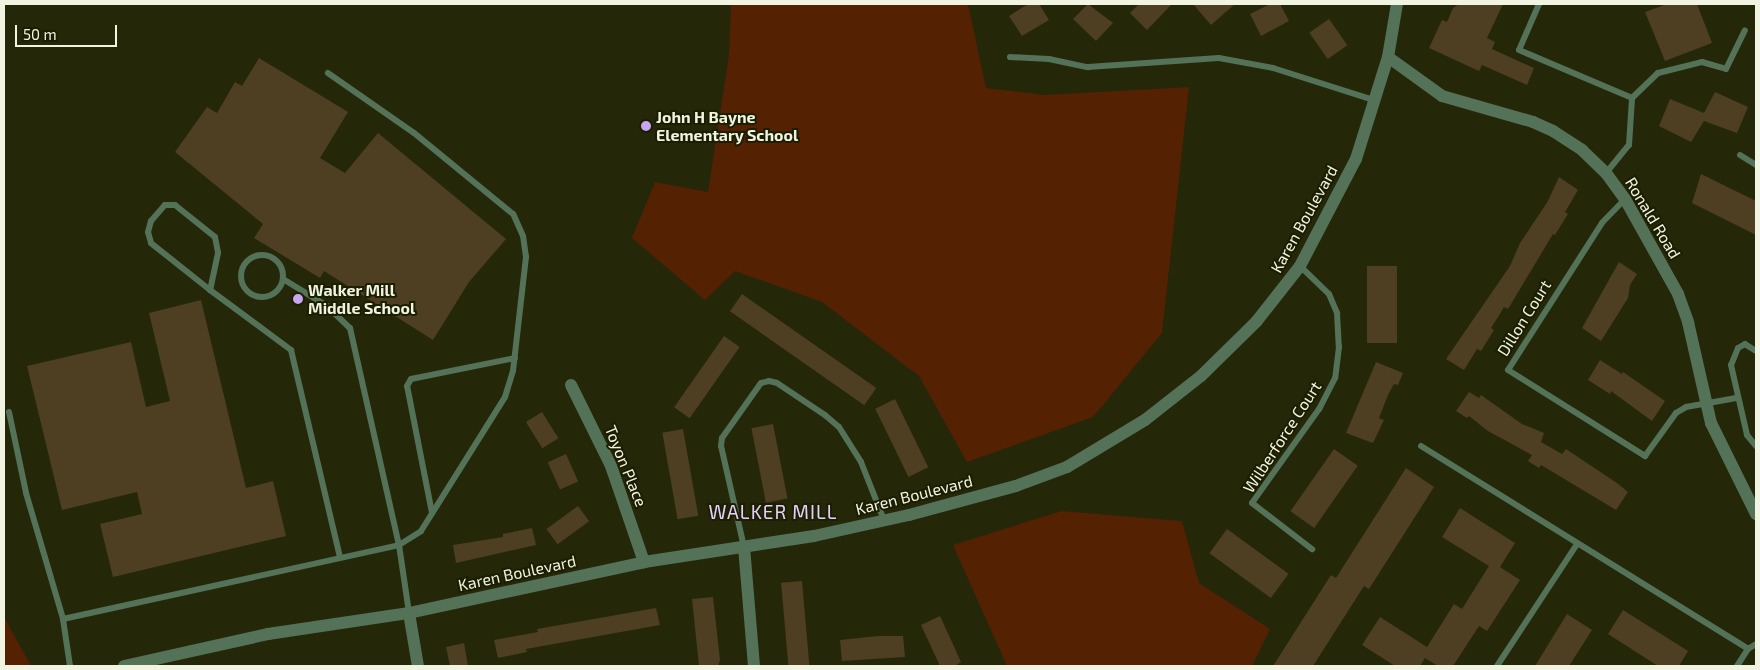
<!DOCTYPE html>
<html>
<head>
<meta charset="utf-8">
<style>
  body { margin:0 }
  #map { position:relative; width:1760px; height:670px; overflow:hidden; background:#252709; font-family:"Exo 2",sans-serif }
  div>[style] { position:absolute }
  .green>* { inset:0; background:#542103 }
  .building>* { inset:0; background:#4e3e22; transform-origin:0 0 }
  .service>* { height:6px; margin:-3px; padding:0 3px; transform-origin:3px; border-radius:3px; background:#547258 }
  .service>.ring { margin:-3px; padding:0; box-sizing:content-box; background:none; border:6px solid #547258; border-radius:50% }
  .minor>* { height:12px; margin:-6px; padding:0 6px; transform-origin:6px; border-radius:6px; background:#547258 }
  .dots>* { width:14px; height:14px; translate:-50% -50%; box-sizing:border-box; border:2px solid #1b1e01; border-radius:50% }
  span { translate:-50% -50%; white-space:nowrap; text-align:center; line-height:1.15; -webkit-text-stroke:4px #1b1e01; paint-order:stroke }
  .poi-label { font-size:16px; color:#f2f4e2; font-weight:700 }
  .left { translate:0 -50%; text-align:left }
  .street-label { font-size:16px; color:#f2f4e2 }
  .quarter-label { font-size:19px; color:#e3d1fc; letter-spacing:1px }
  .frame { position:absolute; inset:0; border:5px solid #f2f4e2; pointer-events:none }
  .scale { position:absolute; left:15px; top:25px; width:102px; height:22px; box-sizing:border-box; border:2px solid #f2f4e2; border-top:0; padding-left:6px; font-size:15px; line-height:18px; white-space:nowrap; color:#f2f4e2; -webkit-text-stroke:4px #1b1e01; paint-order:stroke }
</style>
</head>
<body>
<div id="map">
  <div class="green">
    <i style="clip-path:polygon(731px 4px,968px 4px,986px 88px,1044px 95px,1189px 87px,1162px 333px,1093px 417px,967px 462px,919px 376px,822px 302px,735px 271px,705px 300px,632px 238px,655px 182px,708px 192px,729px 55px)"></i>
    <i style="clip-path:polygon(1062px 511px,1182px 521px,1199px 583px,1270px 629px,1252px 666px,1007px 666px,953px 545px)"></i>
    <i style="clip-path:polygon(4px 617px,31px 666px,4px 666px)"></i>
  </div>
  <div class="building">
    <i style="clip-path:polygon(1028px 4px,1039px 4px,1049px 20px,1022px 36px,1009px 16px)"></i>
    <i style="clip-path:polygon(1088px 4px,1113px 23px,1096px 41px,1073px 19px)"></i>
    <i style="clip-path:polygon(1139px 4px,1172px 4px,1147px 30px,1130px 13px)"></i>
    <i style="clip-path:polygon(1193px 4px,1235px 4px,1211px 25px)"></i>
    <i style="clip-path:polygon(1270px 4px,1280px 4px,1289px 21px,1261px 36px,1250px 14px)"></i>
    <i style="clip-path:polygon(1459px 4px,1503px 4px,1487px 38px,1495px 42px,1492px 49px,1534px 68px,1527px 85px,1482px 65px,1479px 71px,1429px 48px,1442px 20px,1447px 22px,1453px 8px)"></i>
    <i style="clip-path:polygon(1667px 4px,1697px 4px,1712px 43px,1665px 61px,1645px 12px)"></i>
    <i style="left:1329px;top:19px;width:32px;height:24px;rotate:55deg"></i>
    <i style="clip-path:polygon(259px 58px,348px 112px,320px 158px,345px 173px,378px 133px,506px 239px,469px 282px,433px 340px,324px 271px,320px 278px,254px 238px,263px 224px,175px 152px,207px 107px,217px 113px,235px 82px,242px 86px)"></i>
    <i style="clip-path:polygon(1715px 92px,1748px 107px,1737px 133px,1704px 121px,1691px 142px,1659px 126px,1670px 99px,1704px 113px)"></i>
    <i style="clip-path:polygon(1701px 174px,1756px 201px,1756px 235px,1692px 203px)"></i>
    <i style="clip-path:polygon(1559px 177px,1578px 190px,1565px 212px,1568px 214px,1555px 235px,1553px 234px,1508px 309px,1504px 307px,1498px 317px,1491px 328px,1494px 330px,1481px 351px,1477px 349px,1464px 370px,1446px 359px,1510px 266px,1520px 243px,1548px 201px)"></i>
    <i style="clip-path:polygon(1619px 262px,1637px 274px,1630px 285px,1628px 298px,1601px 341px,1582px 328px)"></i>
    <i style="left:1367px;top:266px;width:30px;height:77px"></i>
    <i style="left:742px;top:294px;width:164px;height:21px;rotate:35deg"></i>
    <i style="clip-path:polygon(201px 300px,246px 488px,273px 481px,286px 536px,113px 577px,100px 524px,142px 514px,137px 492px,62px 510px,27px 366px,131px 342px,146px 407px,170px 401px,149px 313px)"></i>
    <i style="left:724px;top:336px;width:19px;height:87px;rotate:35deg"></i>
    <i style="clip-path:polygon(1600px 360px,1622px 374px,1623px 372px,1665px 401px,1652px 421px,1611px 391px,1610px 394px,1588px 380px)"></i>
    <i style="clip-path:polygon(1376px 362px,1403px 373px,1398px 385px,1394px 384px,1388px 395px,1379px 418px,1384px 420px,1373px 443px,1346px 433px)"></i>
    <i style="clip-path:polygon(1469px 392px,1479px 398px,1481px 395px,1522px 424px,1544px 433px,1541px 442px,1562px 454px,1566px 449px,1617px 483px,1628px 492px,1616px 510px,1541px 465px,1539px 468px,1528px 461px,1532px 455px,1488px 431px,1469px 416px,1467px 418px,1456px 411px)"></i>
    <i style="left:895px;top:399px;width:76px;height:22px;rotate:64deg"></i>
    <i style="left:542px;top:412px;width:31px;height:19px;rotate:58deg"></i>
    <i style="left:773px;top:424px;width:76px;height:22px;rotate:79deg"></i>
    <i style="left:683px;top:429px;width:88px;height:21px;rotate:80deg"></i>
    <i style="left:1334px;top:449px;width:29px;height:76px;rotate:35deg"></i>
    <i style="left:566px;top:454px;width:30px;height:20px;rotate:66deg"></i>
    <i style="clip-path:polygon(1406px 468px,1434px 487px,1369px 589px,1364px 586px,1313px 666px,1273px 666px,1331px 575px,1336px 578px)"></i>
    <i style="left:578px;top:506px;width:19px;height:39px;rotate:54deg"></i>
    <i style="clip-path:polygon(1460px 508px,1515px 543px,1500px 567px,1520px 580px,1487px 631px,1479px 626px,1453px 666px,1438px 666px,1425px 658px,1420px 666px,1395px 666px,1362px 645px,1380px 617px,1427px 647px,1454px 604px,1462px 609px,1489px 566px,1442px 537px)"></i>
    <i style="clip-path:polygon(532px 528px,536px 545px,456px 563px,453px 545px,503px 537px,503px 534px)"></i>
    <i style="left:1227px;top:529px;width:76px;height:30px;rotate:36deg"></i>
    <i style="left:802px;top:581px;width:85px;height:21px;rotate:85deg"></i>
    <i style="clip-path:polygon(713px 597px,720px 660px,718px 666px,699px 666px,692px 599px)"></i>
    <i style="clip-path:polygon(656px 608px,660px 625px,526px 649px,527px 652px,498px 658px,494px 640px,538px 632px,537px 629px)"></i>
    <i style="clip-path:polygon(1623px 610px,1688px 651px,1679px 666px,1658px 666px,1608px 634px)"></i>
    <i style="clip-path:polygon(1567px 614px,1592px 630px,1569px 666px,1535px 666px)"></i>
    <i style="clip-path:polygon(940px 616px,961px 662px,955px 666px,940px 666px,921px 625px)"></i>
    <i style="clip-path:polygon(878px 636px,903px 636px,905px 657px,842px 661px,840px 640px)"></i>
    <i style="clip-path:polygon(464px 643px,468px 666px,450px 666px,446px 647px)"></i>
  </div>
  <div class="service">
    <i style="left:1539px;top:4px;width:50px;rotate:113.5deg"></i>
    <i style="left:1519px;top:50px;width:123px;rotate:23deg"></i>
    <i style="left:1010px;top:57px;width:39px;rotate:3deg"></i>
    <i style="left:1049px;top:59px;width:40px;rotate:12deg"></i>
    <i style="left:1088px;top:67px;width:131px;rotate:-3.9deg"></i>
    <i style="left:1219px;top:58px;width:55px;rotate:10.5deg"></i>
    <i style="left:1273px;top:68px;width:106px;rotate:17.6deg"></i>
    <i style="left:1740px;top:155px;width:19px;rotate:32deg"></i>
    <i style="left:1606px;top:173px;width:36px;rotate:-51deg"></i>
    <i style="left:1629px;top:145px;width:47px;rotate:-86.3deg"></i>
    <i style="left:1632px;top:98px;width:36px;rotate:-44deg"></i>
    <i style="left:1658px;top:73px;width:45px;rotate:-14deg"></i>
    <i style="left:1702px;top:62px;width:25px;rotate:16deg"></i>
    <i style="left:1726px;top:69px;width:43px;rotate:-64deg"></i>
    <i style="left:1625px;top:199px;width:33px;rotate:134deg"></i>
    <i style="left:1602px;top:223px;width:174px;rotate:122.6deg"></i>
    <i style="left:1508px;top:370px;width:162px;rotate:32.1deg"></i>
    <i style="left:1645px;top:456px;width:53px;rotate:-54.2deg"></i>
    <i style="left:1676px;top:413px;width:12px;rotate:-31deg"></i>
    <i style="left:1686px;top:407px;width:51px;rotate:-10.2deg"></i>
    <i class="ring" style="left:241px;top:255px;width:36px;height:36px"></i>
    <i style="left:1300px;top:266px;width:40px;rotate:44deg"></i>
    <i style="left:1329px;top:294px;width:21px;rotate:67deg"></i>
    <i style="left:1337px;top:313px;width:34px;rotate:87deg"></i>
    <i style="left:1339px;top:347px;width:31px;rotate:97deg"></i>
    <i style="left:1335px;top:378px;width:35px;rotate:117deg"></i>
    <i style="left:1319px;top:409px;width:115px;rotate:125.5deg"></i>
    <i style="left:1252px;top:503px;width:76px;rotate:37.5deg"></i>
    <i style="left:283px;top:279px;width:52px;rotate:31.5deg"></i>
    <i style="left:327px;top:306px;width:32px;rotate:44deg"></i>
    <i style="left:350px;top:328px;width:222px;rotate:77.3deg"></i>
    <i style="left:399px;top:545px;width:26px;rotate:-32deg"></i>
    <i style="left:421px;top:531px;width:158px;rotate:-57.9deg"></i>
    <i style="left:505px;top:397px;width:27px;rotate:-73deg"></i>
    <i style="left:513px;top:371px;width:115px;rotate:-83.5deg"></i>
    <i style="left:526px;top:257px;width:21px;rotate:-98deg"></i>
    <i style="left:523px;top:236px;width:24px;rotate:-114deg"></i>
    <i style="left:513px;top:214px;width:128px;rotate:-140.7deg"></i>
    <i style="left:414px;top:133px;width:105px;rotate:-145.1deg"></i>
    <i style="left:210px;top:290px;width:75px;rotate:-141.5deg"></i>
    <i style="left:151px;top:243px;width:11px;rotate:-105deg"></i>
    <i style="left:148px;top:232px;width:11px;rotate:-75deg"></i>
    <i style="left:151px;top:221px;width:21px;rotate:-49deg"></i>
    <i style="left:165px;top:205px;width:10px"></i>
    <i style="left:175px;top:205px;width:51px;rotate:38.7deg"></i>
    <i style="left:215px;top:237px;width:16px;rotate:79deg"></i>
    <i style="left:218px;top:253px;width:38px;rotate:102deg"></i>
    <i style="left:210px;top:290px;width:101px;rotate:36.5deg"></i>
    <i style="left:291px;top:350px;width:213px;rotate:76.7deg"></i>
    <i style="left:1756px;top:351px;width:13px;rotate:-148deg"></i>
    <i style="left:1745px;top:344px;width:8px;rotate:150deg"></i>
    <i style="left:1738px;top:348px;width:18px;rotate:112deg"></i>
    <i style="left:1731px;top:365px;width:72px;rotate:77.1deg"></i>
    <i style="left:1747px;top:435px;width:14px;rotate:51deg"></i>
    <i style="left:9px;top:412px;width:83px;rotate:78.1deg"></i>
    <i style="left:26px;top:493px;width:131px;rotate:73.6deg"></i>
    <i style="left:1421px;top:446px;width:385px;rotate:31.8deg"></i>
    <i style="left:1748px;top:649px;width:9px;rotate:-32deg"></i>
    <i style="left:432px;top:513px;width:129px;rotate:-101.1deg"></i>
    <i style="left:407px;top:386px;width:8px;rotate:-60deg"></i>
    <i style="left:411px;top:379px;width:106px;rotate:-11.4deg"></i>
    <i style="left:744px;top:547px;width:104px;rotate:-102.8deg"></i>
    <i style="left:721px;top:446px;width:8px;rotate:-83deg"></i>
    <i style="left:722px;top:438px;width:67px;rotate:-54.7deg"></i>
    <i style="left:761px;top:383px;width:8px;rotate:-14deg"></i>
    <i style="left:769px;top:381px;width:8px;rotate:14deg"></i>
    <i style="left:777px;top:383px;width:58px;rotate:33.7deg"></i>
    <i style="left:825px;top:415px;width:18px;rotate:41deg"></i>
    <i style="left:839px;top:427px;width:41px;rotate:57.8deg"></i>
    <i style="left:861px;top:462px;width:62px;rotate:68.4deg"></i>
    <i style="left:70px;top:666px;width:48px;rotate:-98.5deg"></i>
    <i style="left:63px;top:619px;width:344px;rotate:-12.4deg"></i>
    <i style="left:399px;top:545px;width:69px;rotate:81.6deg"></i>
    <i style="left:1497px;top:666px;width:146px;rotate:-56.7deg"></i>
    <i style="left:1737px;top:666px;width:20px;rotate:-57deg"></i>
  </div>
  <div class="minor">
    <i style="left:1388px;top:57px;width:67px;rotate:35.8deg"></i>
    <i style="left:1442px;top:96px;width:95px;rotate:15.9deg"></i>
    <i style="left:1533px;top:122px;width:22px;rotate:24deg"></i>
    <i style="left:1553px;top:131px;width:35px;rotate:33deg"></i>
    <i style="left:1582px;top:150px;width:33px;rotate:44deg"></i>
    <i style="left:1606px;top:173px;width:32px;rotate:54deg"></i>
    <i style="left:1625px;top:199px;width:109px;rotate:60.8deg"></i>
    <i style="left:1678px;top:294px;width:30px;rotate:70deg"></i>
    <i style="left:1688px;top:322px;width:104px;rotate:77.2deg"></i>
    <i style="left:1711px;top:423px;width:102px;rotate:63.7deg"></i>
    <i style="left:571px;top:385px;width:90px;rotate:63.7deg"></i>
    <i style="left:611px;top:466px;width:102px;rotate:71deg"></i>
    <i style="left:744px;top:547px;width:119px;rotate:85.2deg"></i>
    <i style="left:409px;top:613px;width:54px;rotate:80.4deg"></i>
    <i style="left:124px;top:666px;width:148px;rotate:-12.5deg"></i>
    <i style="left:268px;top:634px;width:143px;rotate:-8.5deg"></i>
    <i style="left:409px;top:613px;width:240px;rotate:-12.2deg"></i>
    <i style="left:644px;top:562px;width:172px;rotate:-8.7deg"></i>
    <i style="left:814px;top:536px;width:97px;rotate:-12.5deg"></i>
    <i style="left:909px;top:515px;width:111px;rotate:-15.2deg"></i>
    <i style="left:1016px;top:486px;width:54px;rotate:-20.4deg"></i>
    <i style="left:1067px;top:467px;width:91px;rotate:-31.1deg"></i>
    <i style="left:1145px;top:420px;width:71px;rotate:-38.2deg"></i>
    <i style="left:1201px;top:376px;width:77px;rotate:-44.5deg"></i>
    <i style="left:1256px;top:322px;width:71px;rotate:-51.8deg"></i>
    <i style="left:1300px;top:266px;width:121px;rotate:-62.4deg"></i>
    <i style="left:1356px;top:159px;width:107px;rotate:-72.6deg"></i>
    <i style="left:1388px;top:57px;width:54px;rotate:-80.4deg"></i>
  </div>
  <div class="dots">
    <i style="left:646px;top:126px;background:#c6a6f0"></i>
    <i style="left:298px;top:299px;background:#c6a6f0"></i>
  </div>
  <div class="poi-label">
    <span class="left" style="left:656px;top:126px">John H Bayne<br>Elementary School</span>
    <span class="left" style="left:308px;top:299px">Walker Mill<br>Middle School</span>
  </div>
  <div class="street-label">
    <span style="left:1653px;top:218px;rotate:59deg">Ronald Road</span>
    <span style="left:1304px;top:219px;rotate:-61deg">Karen Boulevard</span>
    <span style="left:1524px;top:318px;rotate:-58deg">Dillon Court</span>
    <span style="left:1282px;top:437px;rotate:-57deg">Wilberforce Court</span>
    <span style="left:626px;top:466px;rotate:68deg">Toyon Place</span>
    <span style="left:914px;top:495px;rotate:-14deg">Karen Boulevard</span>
    <span style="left:517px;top:573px;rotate:-12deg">Karen Boulevard</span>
  </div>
  <div class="quarter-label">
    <span style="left:773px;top:512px">WALKER MILL</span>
  </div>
  <div class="frame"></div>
  <div class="scale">50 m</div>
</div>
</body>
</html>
